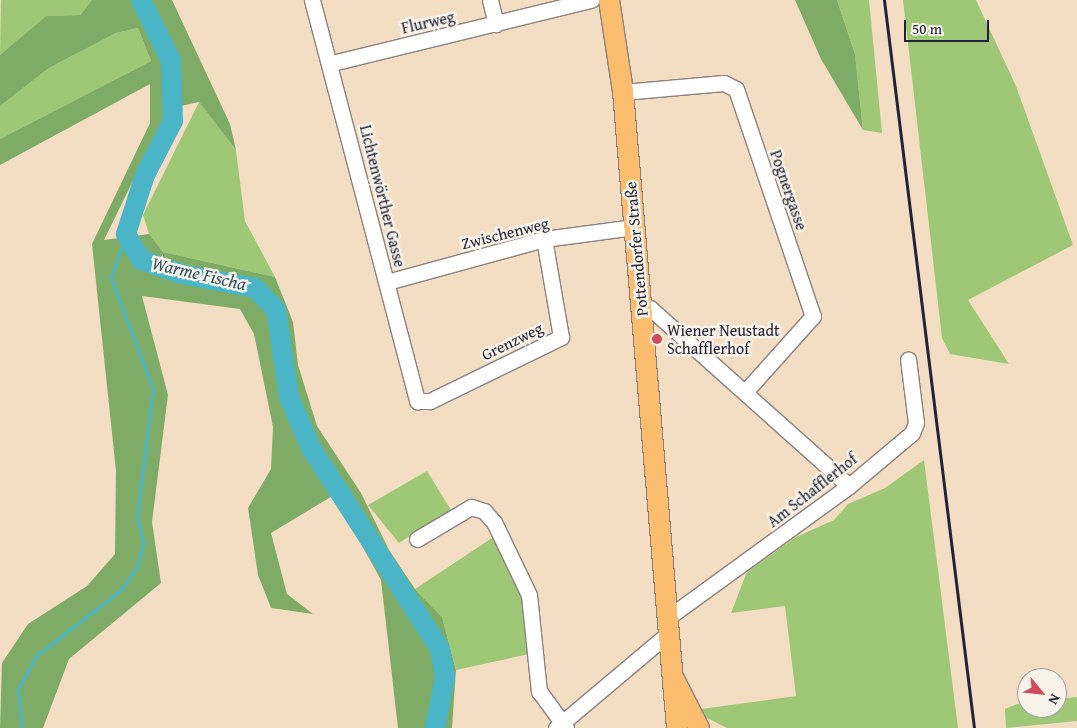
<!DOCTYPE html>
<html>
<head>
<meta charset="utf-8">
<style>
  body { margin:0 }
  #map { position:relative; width:1077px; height:728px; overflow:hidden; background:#f4dec3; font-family:"Gentium Book Plus",serif }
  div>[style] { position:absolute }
  .green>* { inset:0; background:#9ec875 }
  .forest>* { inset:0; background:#7eac66 }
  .stream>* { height:3px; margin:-1.5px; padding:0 1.5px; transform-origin:1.5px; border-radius:1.5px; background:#4ab5c7 }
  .river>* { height:20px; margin:-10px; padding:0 10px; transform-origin:10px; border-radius:10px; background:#4ab5c7 }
  .roads { filter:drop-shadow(1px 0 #8b807f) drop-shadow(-1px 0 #8b807f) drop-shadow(0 1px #8b807f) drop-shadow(0 -1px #8b807f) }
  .minor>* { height:15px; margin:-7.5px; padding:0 7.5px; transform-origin:7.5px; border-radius:7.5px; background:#fff }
  .major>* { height:20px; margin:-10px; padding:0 10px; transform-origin:10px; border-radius:10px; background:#fcbd6f }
  .rail>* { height:3px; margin:-1.5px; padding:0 1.5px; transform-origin:1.5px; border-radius:1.5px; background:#22223b }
  .dots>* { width:14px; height:14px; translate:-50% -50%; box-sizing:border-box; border:2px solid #f7f3e8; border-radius:50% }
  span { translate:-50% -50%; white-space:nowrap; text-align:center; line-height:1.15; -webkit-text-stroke:5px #f7f3e8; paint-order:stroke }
  .street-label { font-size:16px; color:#22223b }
  .poi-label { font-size:16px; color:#22223b }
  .left { translate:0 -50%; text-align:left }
  .water-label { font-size:18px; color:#30556c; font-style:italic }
  .north { position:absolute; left:1017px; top:668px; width:50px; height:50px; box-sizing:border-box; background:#f7f3e8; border:1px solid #a29fa3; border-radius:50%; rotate:118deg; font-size:14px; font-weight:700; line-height:20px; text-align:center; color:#22223b }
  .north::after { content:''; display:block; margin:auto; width:18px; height:22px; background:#d1495b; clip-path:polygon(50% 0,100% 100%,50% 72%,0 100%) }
  .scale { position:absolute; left:904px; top:20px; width:85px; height:22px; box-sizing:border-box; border:2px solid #22223b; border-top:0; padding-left:6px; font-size:15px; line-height:18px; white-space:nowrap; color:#22223b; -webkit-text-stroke:4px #f7f3e8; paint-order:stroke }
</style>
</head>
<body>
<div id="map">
  <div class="green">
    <i style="clip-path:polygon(1px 0,92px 0,80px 15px,46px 16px,0 55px)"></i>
    <i style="clip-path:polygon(837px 0,869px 0,882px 133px,863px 130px,855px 54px)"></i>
    <i style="clip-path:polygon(903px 0,976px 0,1016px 86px,1073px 245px,968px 300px,1009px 364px,950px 354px,942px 338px)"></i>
    <i style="clip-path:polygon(138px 28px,151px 61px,0 139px,0 106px,49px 68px,116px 33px)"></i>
    <i style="clip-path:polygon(199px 102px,236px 150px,245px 221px,275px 277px,163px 252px,149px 234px,143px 215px)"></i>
    <i style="clip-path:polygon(924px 460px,958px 728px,727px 728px,697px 713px,701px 709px,796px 696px,785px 606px,731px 613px,747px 572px,796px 537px,834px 520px,848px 504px,885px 488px)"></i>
    <i style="clip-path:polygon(427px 471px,451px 510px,399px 543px,368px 505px)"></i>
    <i style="clip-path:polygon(495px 536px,521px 594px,529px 654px,456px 670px,442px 617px,415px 589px)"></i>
    <i style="clip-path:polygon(1077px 697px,1077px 721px,1006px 728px,1005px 709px,1017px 704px,1057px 708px,1057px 699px)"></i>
  </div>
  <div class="forest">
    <i style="clip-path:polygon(92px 0,172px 0,230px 124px,236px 150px,199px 102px,168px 109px,104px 240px,149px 234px,163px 252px,275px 277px,293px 322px,298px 365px,317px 426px,361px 493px,389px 550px,415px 589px,442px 617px,456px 670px,452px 728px,398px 728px,381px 580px,334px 495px,271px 533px,287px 594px,313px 614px,271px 608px,258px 575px,248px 508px,271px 469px,273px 427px,254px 334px,240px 309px,142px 296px,168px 395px,152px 522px,161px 583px,69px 659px,43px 728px,0 728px,2px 663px,28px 624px,87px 586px,115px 554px,116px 471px,92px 244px,150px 123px,150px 84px,0 165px,0 139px,151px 61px,138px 28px,116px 33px,49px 68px,0 106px,0 55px,46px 16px,80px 15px)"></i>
    <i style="clip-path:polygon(795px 0,837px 0,855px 54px,863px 130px,821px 59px)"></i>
  </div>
  <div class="stream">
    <i style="left:22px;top:728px;width:39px;rotate:-96deg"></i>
    <i style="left:18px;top:689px;width:38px;rotate:-61deg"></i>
    <i style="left:36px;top:656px;width:108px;rotate:-37.8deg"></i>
    <i style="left:121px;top:590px;width:28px;rotate:-55deg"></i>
    <i style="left:137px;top:567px;width:25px;rotate:-76deg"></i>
    <i style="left:143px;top:543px;width:28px;rotate:-103deg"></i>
    <i style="left:137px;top:516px;width:128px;rotate:-82.8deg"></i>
    <i style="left:153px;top:389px;width:119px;rotate:-110.7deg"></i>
    <i style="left:111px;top:278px;width:46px;rotate:-71.2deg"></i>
  </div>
  <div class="river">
    <i style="left:141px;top:0;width:68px;rotate:63.8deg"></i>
    <i style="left:171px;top:61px;width:60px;rotate:88.1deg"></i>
    <i style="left:173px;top:121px;width:61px;rotate:117.4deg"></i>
    <i style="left:145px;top:175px;width:62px;rotate:107.9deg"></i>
    <i style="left:126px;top:234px;width:30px;rotate:60deg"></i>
    <i style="left:141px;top:260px;width:42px;rotate:19.3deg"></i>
    <i style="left:181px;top:274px;width:75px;rotate:10.7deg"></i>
    <i style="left:255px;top:288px;width:30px;rotate:46deg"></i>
    <i style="left:276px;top:310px;width:88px;rotate:81.5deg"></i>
    <i style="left:289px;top:397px;width:56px;rotate:66.7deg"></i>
    <i style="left:311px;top:448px;width:239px;rotate:57.3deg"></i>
    <i style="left:440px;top:649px;width:28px;rotate:80deg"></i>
    <i style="left:445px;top:677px;width:52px;rotate:101.1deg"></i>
  </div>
  <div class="roads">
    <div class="minor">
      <i style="left:312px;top:0;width:415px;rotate:75.3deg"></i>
      <i style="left:417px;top:401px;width:13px"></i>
      <i style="left:430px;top:401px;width:146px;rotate:-26deg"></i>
      <i style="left:561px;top:337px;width:99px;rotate:-99.8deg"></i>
      <i style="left:490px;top:0;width:25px;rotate:76deg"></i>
      <i style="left:332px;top:63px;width:267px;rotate:-13.7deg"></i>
      <i style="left:623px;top:92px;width:101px;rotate:-5.1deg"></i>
      <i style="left:724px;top:83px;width:13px;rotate:27deg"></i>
      <i style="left:736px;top:89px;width:240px;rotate:71.3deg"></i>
      <i style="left:813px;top:316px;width:101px;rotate:131.8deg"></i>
      <i style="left:387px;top:282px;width:163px;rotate:-15.3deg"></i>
      <i style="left:544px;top:239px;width:91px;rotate:-7.6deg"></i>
      <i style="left:642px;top:306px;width:8px;rotate:14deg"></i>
      <i style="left:650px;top:308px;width:267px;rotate:41.8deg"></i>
      <i style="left:417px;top:539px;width:63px;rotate:-30.7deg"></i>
      <i style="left:471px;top:507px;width:14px;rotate:17deg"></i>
      <i style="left:484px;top:511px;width:15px;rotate:48deg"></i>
      <i style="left:494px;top:522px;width:81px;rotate:64.4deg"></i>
      <i style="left:529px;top:595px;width:97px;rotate:84.1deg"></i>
      <i style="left:539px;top:691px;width:46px;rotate:53.9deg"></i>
      <i style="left:670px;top:616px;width:221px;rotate:-36deg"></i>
      <i style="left:849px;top:486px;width:82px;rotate:-40.1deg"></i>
      <i style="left:912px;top:433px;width:11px;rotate:-68deg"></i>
      <i style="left:916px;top:423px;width:64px;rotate:-97.1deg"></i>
      <i style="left:556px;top:728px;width:150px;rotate:-40.1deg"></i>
    </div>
    <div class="major">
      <i style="left:609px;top:0;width:93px;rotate:81.3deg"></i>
      <i style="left:623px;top:92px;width:638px;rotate:85.15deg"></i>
      <i style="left:674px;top:679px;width:55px;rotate:63deg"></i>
    </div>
  </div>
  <div class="rail">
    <i style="left:884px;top:0;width:734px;rotate:82.95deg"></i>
  </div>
  <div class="dots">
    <i style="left:657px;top:339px;background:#d1495b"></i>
  </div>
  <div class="street-label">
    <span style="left:428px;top:22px;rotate:-13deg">Flurweg</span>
    <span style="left:789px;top:190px;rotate:71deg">Pognergasse</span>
    <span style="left:383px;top:196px;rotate:76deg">Lichtenwörther Gasse</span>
    <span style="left:505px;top:233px;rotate:-14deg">Zwischenweg</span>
    <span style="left:636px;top:249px;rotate:-95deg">Pottendorfer Straße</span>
    <span style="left:512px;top:341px;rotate:-26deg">Grenzweg</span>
    <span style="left:812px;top:490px;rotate:-38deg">Am Schafflerhof</span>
  </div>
  <div class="poi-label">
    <span class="left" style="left:667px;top:339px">Wiener Neustadt<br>Schafflerhof</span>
  </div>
  <div class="water-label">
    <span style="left:199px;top:274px;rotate:13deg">Warme Fischa</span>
  </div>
  <div class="north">N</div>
  <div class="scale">50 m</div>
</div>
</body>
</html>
